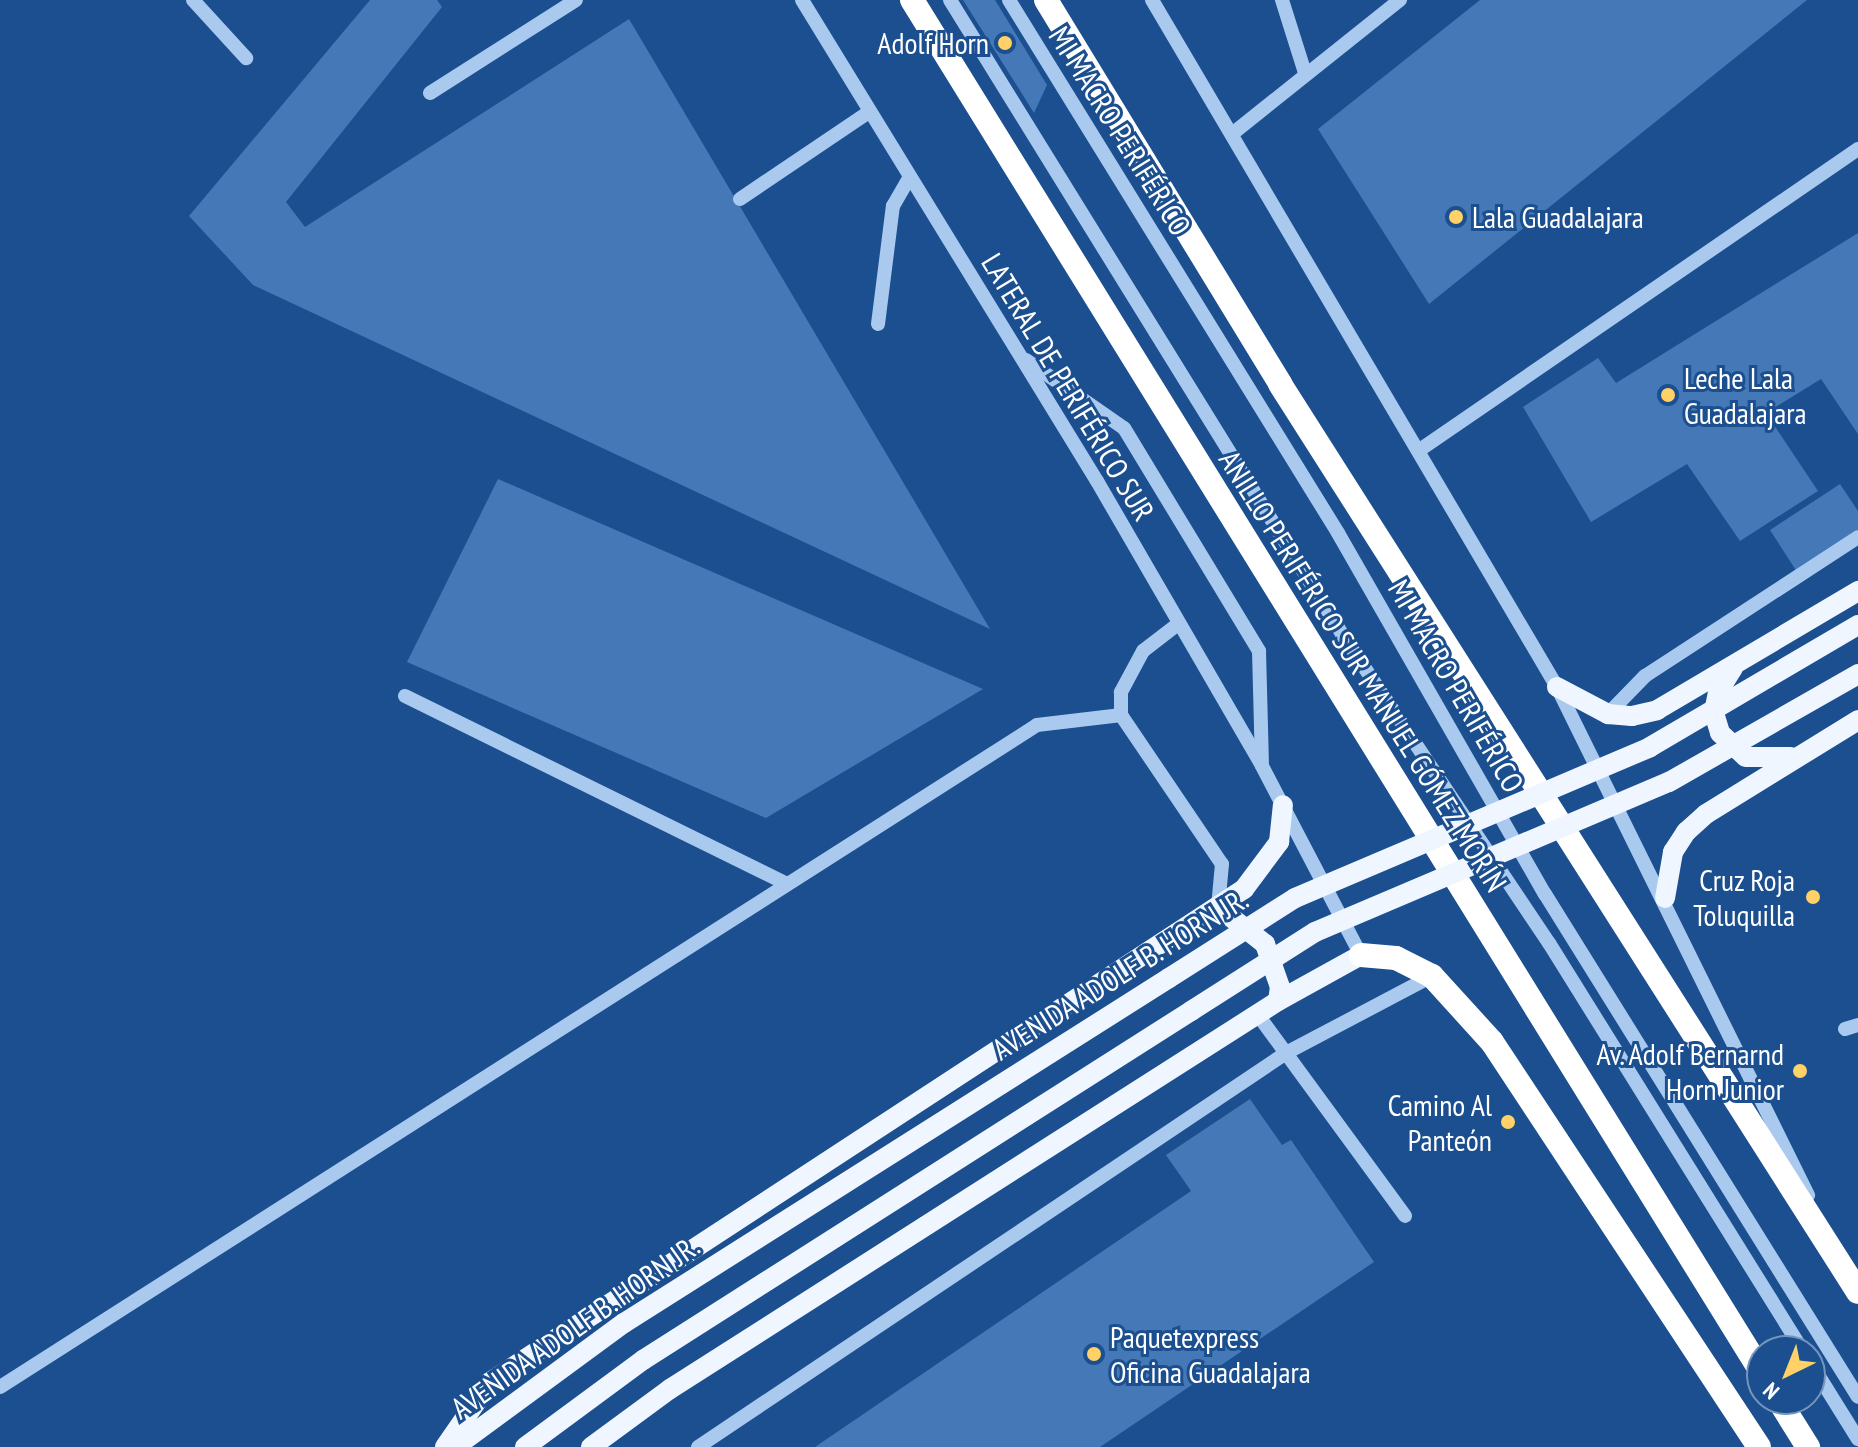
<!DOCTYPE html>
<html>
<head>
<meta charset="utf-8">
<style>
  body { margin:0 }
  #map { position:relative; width:1858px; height:1447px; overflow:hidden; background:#1b4f8f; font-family:"PT Sans Narrow",sans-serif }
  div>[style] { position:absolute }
  .building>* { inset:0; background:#4478b7 }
  .minor>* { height:14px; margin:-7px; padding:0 7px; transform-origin:7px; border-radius:7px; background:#a9c9ee }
  .major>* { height:20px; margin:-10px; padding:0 10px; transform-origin:10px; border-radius:10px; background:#f0f6ff }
  .highway>* { height:24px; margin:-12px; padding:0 12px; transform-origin:12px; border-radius:12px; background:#fff }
  .major-bridge>* { height:20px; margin:-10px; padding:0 10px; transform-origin:10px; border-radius:10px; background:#f0f6ff }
  .dots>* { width:22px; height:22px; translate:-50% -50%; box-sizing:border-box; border:4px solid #1b4f8f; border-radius:50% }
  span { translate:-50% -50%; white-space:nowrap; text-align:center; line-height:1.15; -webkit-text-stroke:6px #1b4f8f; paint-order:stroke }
  .poi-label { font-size:30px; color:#fff }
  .right { translate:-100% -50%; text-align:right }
  .left { translate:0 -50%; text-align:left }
  .street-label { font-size:30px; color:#fff }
  .north { position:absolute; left:1746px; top:1335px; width:80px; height:80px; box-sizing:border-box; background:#1b4f8f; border:2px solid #7695bc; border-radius:50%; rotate:223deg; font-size:22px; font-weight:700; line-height:32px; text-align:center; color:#fff }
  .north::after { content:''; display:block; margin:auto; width:28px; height:36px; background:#ffd166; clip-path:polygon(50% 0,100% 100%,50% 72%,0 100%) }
</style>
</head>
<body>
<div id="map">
  <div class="building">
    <i style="clip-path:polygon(370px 0,437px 0,442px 7px,286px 202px,305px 227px,629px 19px,990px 629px,253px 285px,189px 216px)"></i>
    <i style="clip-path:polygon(963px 0,995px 0,1047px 85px,1034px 113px)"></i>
    <i style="clip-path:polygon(1480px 0,1807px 0,1429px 304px,1318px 129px)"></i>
    <i style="clip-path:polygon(1858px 233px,1858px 434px,1821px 379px,1766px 413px,1818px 491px,1740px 541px,1687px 464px,1591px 522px,1523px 407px,1598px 358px,1616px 383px)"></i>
    <i style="clip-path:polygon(498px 479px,983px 689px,766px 818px,407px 662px)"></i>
    <i style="clip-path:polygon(1840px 484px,1858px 511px,1858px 532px,1797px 572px,1770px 530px)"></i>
    <i style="clip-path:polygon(1250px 1099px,1282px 1145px,1291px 1140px,1374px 1262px,1100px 1447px,815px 1447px,1191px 1191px,1166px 1155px)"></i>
  </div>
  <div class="minor">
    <i style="left:193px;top:0;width:79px;rotate:47.6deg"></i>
    <i style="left:802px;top:0;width:564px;rotate:58.48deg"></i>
    <i style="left:1097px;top:481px;width:329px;rotate:59.9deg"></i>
    <i style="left:1262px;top:766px;width:213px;rotate:62.4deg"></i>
    <i style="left:950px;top:0;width:745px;rotate:58.27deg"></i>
    <i style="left:1342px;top:634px;width:372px;rotate:56.2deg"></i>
    <i style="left:1549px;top:943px;width:481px;rotate:58.1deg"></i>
    <i style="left:1009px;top:0;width:626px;rotate:58.31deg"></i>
    <i style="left:1338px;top:533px;width:416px;rotate:60.2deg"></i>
    <i style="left:1545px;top:894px;width:592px;rotate:58.11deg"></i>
    <i style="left:1152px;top:0;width:797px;rotate:59.48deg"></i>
    <i style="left:1557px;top:687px;width:567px;rotate:63.71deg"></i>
    <i style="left:1282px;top:0;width:77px;rotate:72.5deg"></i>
    <i style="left:430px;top:93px;width:173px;rotate:-32.5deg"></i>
    <i style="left:1232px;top:134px;width:215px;rotate:-38.6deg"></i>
    <i style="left:740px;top:199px;width:156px;rotate:-34deg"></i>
    <i style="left:878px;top:324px;width:119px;rotate:-82.8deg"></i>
    <i style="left:893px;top:206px;width:32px;rotate:-60deg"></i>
    <i style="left:1026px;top:360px;width:119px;rotate:34.8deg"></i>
    <i style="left:1124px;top:428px;width:261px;rotate:58.8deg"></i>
    <i style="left:1259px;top:651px;width:111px;rotate:88.5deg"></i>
    <i style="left:1421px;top:449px;width:530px;rotate:-34.47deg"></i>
    <i style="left:1178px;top:624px;width:44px;rotate:142.4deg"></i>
    <i style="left:1143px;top:651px;width:47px;rotate:118.2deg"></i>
    <i style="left:1121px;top:692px;width:23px;rotate:90deg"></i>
    <i style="left:1121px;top:715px;width:180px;rotate:55.9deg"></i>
    <i style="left:1222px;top:864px;width:43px;rotate:95.3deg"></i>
    <i style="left:405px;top:696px;width:426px;rotate:26.2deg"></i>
    <i style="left:1608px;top:714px;width:53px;rotate:-45.8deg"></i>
    <i style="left:1645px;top:676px;width:254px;rotate:-33.1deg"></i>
    <i style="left:1258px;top:1015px;width:249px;rotate:53.8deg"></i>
    <i style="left:1845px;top:1029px;width:14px;rotate:-17deg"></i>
    <i style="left:1810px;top:1362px;width:91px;rotate:58.1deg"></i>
    <i style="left:0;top:1387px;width:1230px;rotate:-32.55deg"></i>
    <i style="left:1037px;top:725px;width:85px;rotate:-6.8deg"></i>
    <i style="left:698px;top:1447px;width:708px;rotate:-33.82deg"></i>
    <i style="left:1286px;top:1053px;width:165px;rotate:-27.8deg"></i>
  </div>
  <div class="major">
    <i style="left:1733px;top:668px;width:28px;rotate:122deg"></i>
    <i style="left:1718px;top:692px;width:21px;rotate:101deg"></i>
    <i style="left:1714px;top:713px;width:21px;rotate:73deg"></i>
    <i style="left:1720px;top:733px;width:35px;rotate:43deg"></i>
    <i style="left:1746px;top:757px;width:45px"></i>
    <i style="left:1557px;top:687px;width:58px;rotate:27.9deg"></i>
    <i style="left:1608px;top:714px;width:24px;rotate:5deg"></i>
    <i style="left:1632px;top:716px;width:26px;rotate:-13deg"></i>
    <i style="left:1657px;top:710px;width:234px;rotate:-30.6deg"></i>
    <i style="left:1665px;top:898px;width:47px;rotate:-80.1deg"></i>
    <i style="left:1673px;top:852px;width:24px;rotate:-57deg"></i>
    <i style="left:1686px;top:832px;width:27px;rotate:-42deg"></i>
    <i style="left:1706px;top:814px;width:179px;rotate:-31.7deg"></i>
    <i style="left:1218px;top:907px;width:60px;rotate:38.2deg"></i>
    <i style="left:1265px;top:944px;width:46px;rotate:70.8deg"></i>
    <i style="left:1280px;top:987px;width:14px;rotate:98deg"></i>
    <i style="left:445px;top:1447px;width:79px;rotate:-55.3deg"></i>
    <i style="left:490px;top:1382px;width:901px;rotate:-33.18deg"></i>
    <i style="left:1244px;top:889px;width:59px;rotate:-53.3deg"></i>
    <i style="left:1279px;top:842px;width:37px;rotate:-84deg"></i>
    <i style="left:455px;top:1447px;width:210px;rotate:-36.3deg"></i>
    <i style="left:624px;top:1323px;width:645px;rotate:-32.33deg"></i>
    <i style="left:525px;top:1447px;width:147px;rotate:-36.4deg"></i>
    <i style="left:643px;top:1360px;width:650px;rotate:-32.49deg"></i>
    <i style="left:591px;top:1447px;width:98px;rotate:-36.3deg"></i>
    <i style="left:670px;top:1389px;width:721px;rotate:-32.54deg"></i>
    <i style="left:1278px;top:1001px;width:95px;rotate:-29deg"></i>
  </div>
  <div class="highway">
    <i style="left:912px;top:0;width:1615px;rotate:58.24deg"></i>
    <i style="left:1046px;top:0;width:450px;rotate:58.6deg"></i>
    <i style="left:1280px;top:384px;width:1076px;rotate:57.52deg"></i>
    <i style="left:1361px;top:955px;width:35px;rotate:5deg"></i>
    <i style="left:1396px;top:958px;width:40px;rotate:26.6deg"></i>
    <i style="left:1432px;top:976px;width:89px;rotate:47.7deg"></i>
    <i style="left:1492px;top:1042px;width:485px;rotate:56.6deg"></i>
    <i style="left:1778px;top:1399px;width:57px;rotate:58deg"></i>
  </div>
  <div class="major-bridge">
    <i style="left:1169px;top:978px;width:149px;rotate:-32.4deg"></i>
    <i style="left:1295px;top:898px;width:386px;rotate:-23deg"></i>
    <i style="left:1650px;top:747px;width:241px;rotate:-30.4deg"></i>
    <i style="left:1191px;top:1011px;width:147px;rotate:-32.5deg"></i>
    <i style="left:1315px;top:932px;width:384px;rotate:-23deg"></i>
    <i style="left:1669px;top:782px;width:218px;rotate:-29.7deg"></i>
  </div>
  <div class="dots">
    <i style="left:1005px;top:43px;background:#ffd166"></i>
    <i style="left:1456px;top:217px;background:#ffd166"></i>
    <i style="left:1668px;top:395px;background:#ffd166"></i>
    <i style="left:1813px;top:897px;background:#ffd166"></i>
    <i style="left:1800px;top:1071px;background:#ffd166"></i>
    <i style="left:1508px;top:1122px;background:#ffd166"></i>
    <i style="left:1094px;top:1354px;background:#ffd166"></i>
  </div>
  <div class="poi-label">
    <span class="right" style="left:989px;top:43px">Adolf Horn</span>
    <span class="left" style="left:1472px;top:217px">Lala Guadalajara</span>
    <span class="left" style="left:1684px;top:395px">Leche Lala<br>Guadalajara</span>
    <span class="right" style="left:1795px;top:897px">Cruz Roja<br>Toluquilla</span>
    <span class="right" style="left:1784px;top:1071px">Av. Adolf Bernarnd<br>Horn Junior</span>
    <span class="right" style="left:1492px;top:1122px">Camino Al<br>Panteón</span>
    <span class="left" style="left:1110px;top:1354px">Paquetexpress<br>Oficina Guadalajara</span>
  </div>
  <div class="street-label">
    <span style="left:1120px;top:131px;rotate:58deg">MI MACRO PERIFÉRICO</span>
    <span style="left:1068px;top:387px;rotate:59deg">LATERAL DE PERIFÉRICO SUR</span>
    <span style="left:1363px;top:671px;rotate:58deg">ANILLO PERIFÉRICO SUR MANUEL GÓMEZ MORÍN</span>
    <span style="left:1456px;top:686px;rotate:60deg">MI MACRO PERIFÉRICO</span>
    <span style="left:1120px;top:974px;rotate:-32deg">AVENIDA ADOLF B. HORN JR.</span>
    <span style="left:575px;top:1327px;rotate:-35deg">AVENIDA ADOLF B. HORN JR.</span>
  </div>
  <div class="north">N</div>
</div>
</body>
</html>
